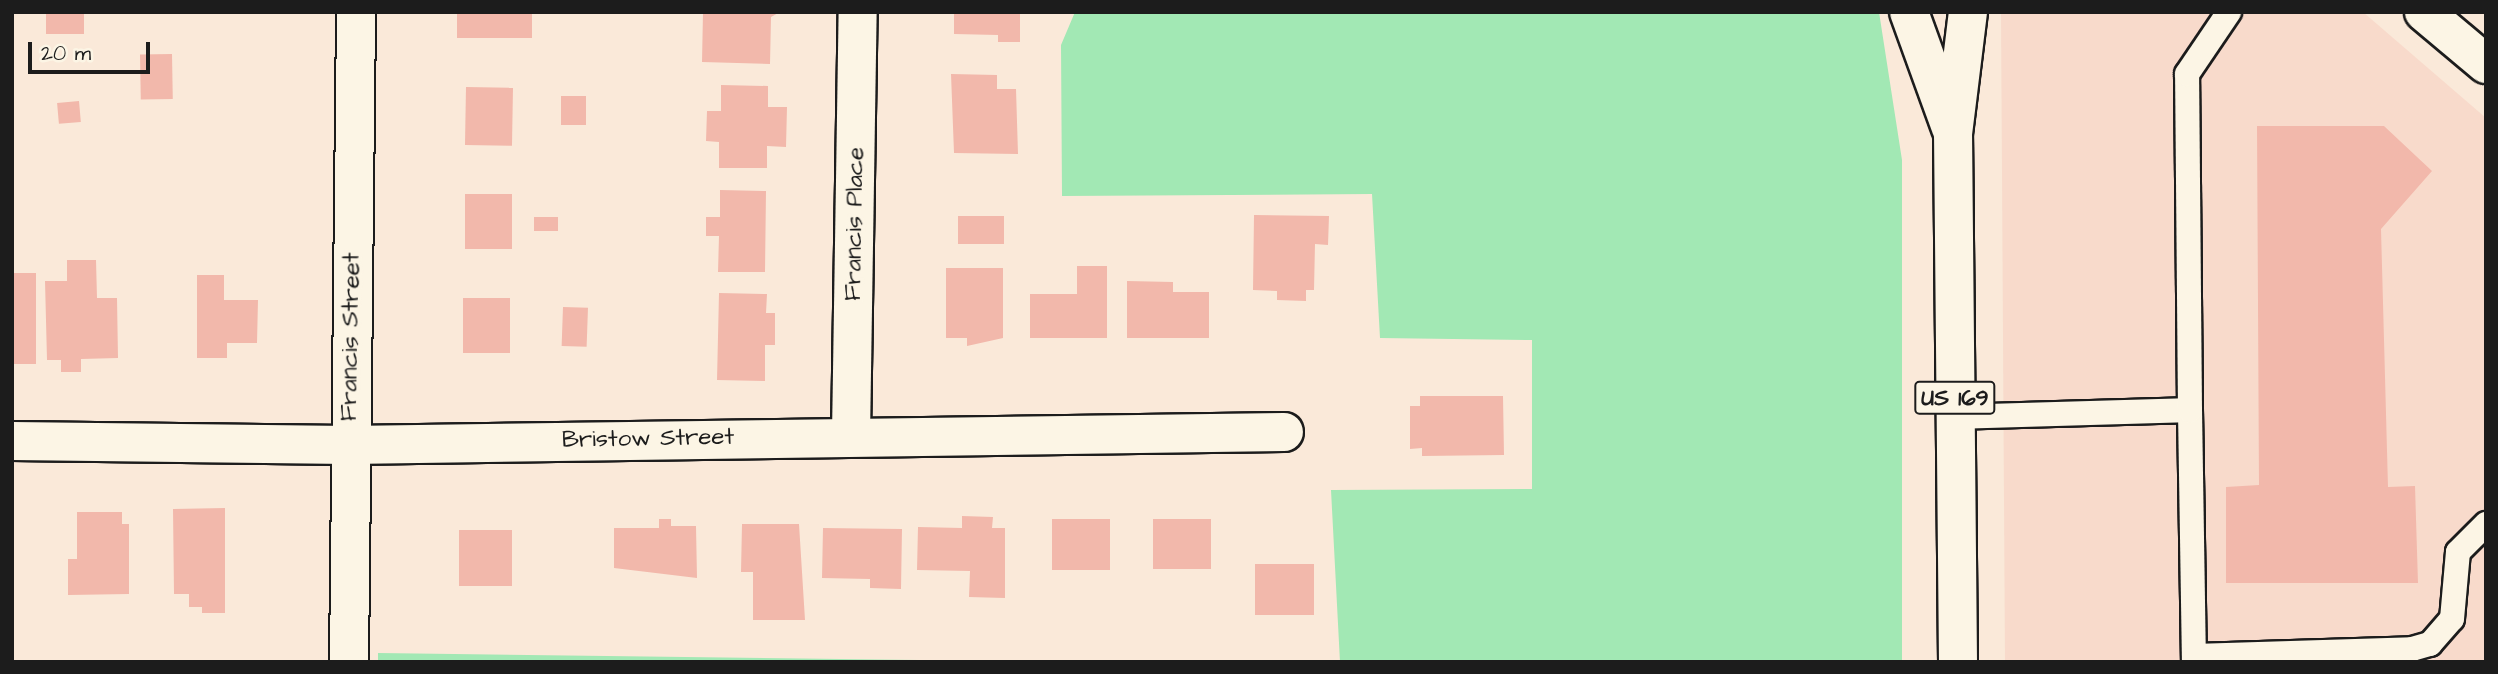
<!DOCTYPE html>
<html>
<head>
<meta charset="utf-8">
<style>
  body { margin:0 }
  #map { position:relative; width:2498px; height:674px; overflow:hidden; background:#fae9d9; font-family:"Architects Daughter",sans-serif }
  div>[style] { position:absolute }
  .built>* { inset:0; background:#f8dacb }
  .green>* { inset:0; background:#a2e8b4 }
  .building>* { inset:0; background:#f2b8ab; transform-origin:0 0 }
  .roads { filter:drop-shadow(2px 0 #1c1c1c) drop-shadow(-2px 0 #1c1c1c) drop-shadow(0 2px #1c1c1c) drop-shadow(0 -2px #1c1c1c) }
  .lane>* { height:24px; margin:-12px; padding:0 12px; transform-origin:12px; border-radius:12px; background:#fcf5e5 }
  .street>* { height:38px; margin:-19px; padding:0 19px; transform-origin:19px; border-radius:19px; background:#fcf5e5 }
  .primary>* { height:38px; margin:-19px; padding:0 19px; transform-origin:19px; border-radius:19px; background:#fcf5e5 }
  span { translate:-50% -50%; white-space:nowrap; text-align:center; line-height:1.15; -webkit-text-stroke:7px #fcf5e5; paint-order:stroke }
  .shield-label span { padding:2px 5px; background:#fcf5e5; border:2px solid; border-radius:5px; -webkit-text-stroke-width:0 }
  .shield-label { font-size:23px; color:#1c1c1c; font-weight:700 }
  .street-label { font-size:24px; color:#1c1c1c }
  .frame { position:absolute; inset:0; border:14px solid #1c1c1c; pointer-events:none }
  .scale { position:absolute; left:28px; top:42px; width:122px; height:32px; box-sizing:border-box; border:4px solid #1c1c1c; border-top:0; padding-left:9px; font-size:21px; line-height:24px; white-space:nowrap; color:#1c1c1c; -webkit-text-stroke:5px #fcf5e5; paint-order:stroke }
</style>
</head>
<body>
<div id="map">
  <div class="built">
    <i style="clip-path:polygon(2001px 12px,2363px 12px,2486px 118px,2486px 662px,2005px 662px)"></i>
  </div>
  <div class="green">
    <i style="clip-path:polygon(1075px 12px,1879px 12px,1902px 160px,1902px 662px,1340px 662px,1331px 490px,1532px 489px,1532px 340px,1380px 338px,1372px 194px,1062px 196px,1061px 45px)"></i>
    <i style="clip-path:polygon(378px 653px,1082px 662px,378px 662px)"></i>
  </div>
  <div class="building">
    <i style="left:46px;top:12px;width:38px;height:22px"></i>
    <i style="left:457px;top:12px;width:75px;height:26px"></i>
    <i style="clip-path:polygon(703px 12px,780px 12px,771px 17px,770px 64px,702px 62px)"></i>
    <i style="clip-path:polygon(954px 12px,1020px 12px,1020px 42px,998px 42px,998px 35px,954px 34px)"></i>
    <i style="left:172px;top:54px;width:45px;height:32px;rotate:89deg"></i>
    <i style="clip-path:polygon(951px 74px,997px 75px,997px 89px,1016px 89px,1018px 154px,954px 153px)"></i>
    <i style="clip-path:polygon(721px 85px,768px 86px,768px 107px,787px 107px,786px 147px,767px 146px,767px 168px,719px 168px,719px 142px,706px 141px,707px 111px,721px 111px)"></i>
    <i style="left:466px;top:87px;width:47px;height:58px;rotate:1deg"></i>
    <i style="left:561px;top:96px;width:25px;height:29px"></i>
    <i style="left:79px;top:101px;width:21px;height:22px;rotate:85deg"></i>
    <i style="clip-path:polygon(2257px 126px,2384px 126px,2432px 171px,2381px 229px,2388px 487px,2415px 486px,2418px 583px,2226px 583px,2226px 487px,2259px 485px)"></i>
    <i style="clip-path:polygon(720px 190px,766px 191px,765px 272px,718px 272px,719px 236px,706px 236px,706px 217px,720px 217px)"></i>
    <i style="left:465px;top:194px;width:47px;height:55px"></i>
    <i style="clip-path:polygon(1254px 215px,1329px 216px,1328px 245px,1315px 244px,1314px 290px,1306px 290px,1306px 301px,1277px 300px,1277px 291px,1253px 290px)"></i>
    <i style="left:958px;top:216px;width:46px;height:28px"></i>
    <i style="left:534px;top:217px;width:24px;height:14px"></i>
    <i style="clip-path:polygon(67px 260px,96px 260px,97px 298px,117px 298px,118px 358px,81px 359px,81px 372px,61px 372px,61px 360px,47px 360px,45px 281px,67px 281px)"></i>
    <i style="clip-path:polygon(1077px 266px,1107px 266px,1107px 338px,1030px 338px,1030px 294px,1077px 294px)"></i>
    <i style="clip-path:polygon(946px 268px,1003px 268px,1003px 338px,967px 346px,967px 338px,946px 338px)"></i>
    <i style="left:12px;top:273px;width:24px;height:91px"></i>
    <i style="clip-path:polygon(197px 275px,224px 275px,224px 300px,258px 300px,257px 343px,227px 343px,227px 358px,197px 358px)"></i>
    <i style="clip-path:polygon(1127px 281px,1173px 282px,1173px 292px,1209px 292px,1209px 338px,1127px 338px)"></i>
    <i style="clip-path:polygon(719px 293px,767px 294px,766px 313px,775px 313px,775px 345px,765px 345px,765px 381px,717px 380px)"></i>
    <i style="left:463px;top:298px;width:47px;height:55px"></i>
    <i style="left:563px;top:307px;width:25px;height:39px;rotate:2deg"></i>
    <i style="clip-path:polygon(1420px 396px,1503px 396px,1504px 455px,1422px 456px,1422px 448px,1410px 449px,1410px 406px,1420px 406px)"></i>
    <i style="clip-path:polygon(225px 508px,225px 613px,202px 613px,202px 607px,189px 607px,189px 594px,174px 594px,173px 509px)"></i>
    <i style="clip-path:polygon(77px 512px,122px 512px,122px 524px,129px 524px,129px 594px,68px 595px,68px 559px,77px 559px)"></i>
    <i style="clip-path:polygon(962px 516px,993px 517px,992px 528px,1005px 528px,1005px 598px,969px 597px,970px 571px,917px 570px,918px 527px,962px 528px)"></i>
    <i style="clip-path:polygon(659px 519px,671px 519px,671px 526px,696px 526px,697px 578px,614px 568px,614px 528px,659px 528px)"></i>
    <i style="left:1052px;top:519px;width:58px;height:51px"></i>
    <i style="left:1153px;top:519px;width:58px;height:50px"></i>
    <i style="clip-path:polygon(742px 524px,799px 524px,805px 620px,753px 620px,753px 572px,741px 572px)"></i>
    <i style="clip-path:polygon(823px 528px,902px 529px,901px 589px,870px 588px,870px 579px,822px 578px)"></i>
    <i style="left:459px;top:530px;width:53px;height:56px"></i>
    <i style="left:1255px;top:564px;width:59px;height:51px"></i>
  </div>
  <div class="roads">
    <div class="lane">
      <i style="left:2190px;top:410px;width:252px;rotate:89.1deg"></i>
      <i style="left:1956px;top:417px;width:234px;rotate:-1.7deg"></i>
      <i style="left:2190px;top:410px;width:336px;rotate:-90.5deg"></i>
      <i style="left:2187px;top:74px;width:75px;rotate:-55.9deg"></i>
      <i style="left:2194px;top:656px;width:218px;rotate:-1.8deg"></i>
      <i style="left:2412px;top:649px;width:19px;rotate:-16deg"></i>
      <i style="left:2430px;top:644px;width:33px;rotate:-49deg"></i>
      <i style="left:2452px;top:619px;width:67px;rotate:-84.9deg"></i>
      <i style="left:2458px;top:552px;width:40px;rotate:-45deg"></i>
    </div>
    <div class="street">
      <i style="left:2424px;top:12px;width:81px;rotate:40deg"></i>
      <i style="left:851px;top:435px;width:423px;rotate:-89.1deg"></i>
      <i style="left:12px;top:441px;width:337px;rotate:0.7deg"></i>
      <i style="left:349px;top:445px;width:935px;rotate:-0.8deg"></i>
      <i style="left:349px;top:662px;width:650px;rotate:-89.38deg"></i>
    </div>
    <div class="primary">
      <i style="left:1909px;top:12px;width:123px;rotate:70.1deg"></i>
      <i style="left:1958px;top:662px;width:528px;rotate:-90.54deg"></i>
      <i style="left:1953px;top:134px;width:123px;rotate:-83deg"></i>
    </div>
  </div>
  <div class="shield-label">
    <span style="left:1955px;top:398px">US 169</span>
  </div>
  <div class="street-label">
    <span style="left:855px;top:224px;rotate:-89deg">Francis Place</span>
    <span style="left:351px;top:337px;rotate:-89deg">Francis Street</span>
    <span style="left:648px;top:439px;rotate:-1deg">Bristow Street</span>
  </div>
  <div class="frame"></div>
  <div class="scale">20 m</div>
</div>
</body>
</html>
